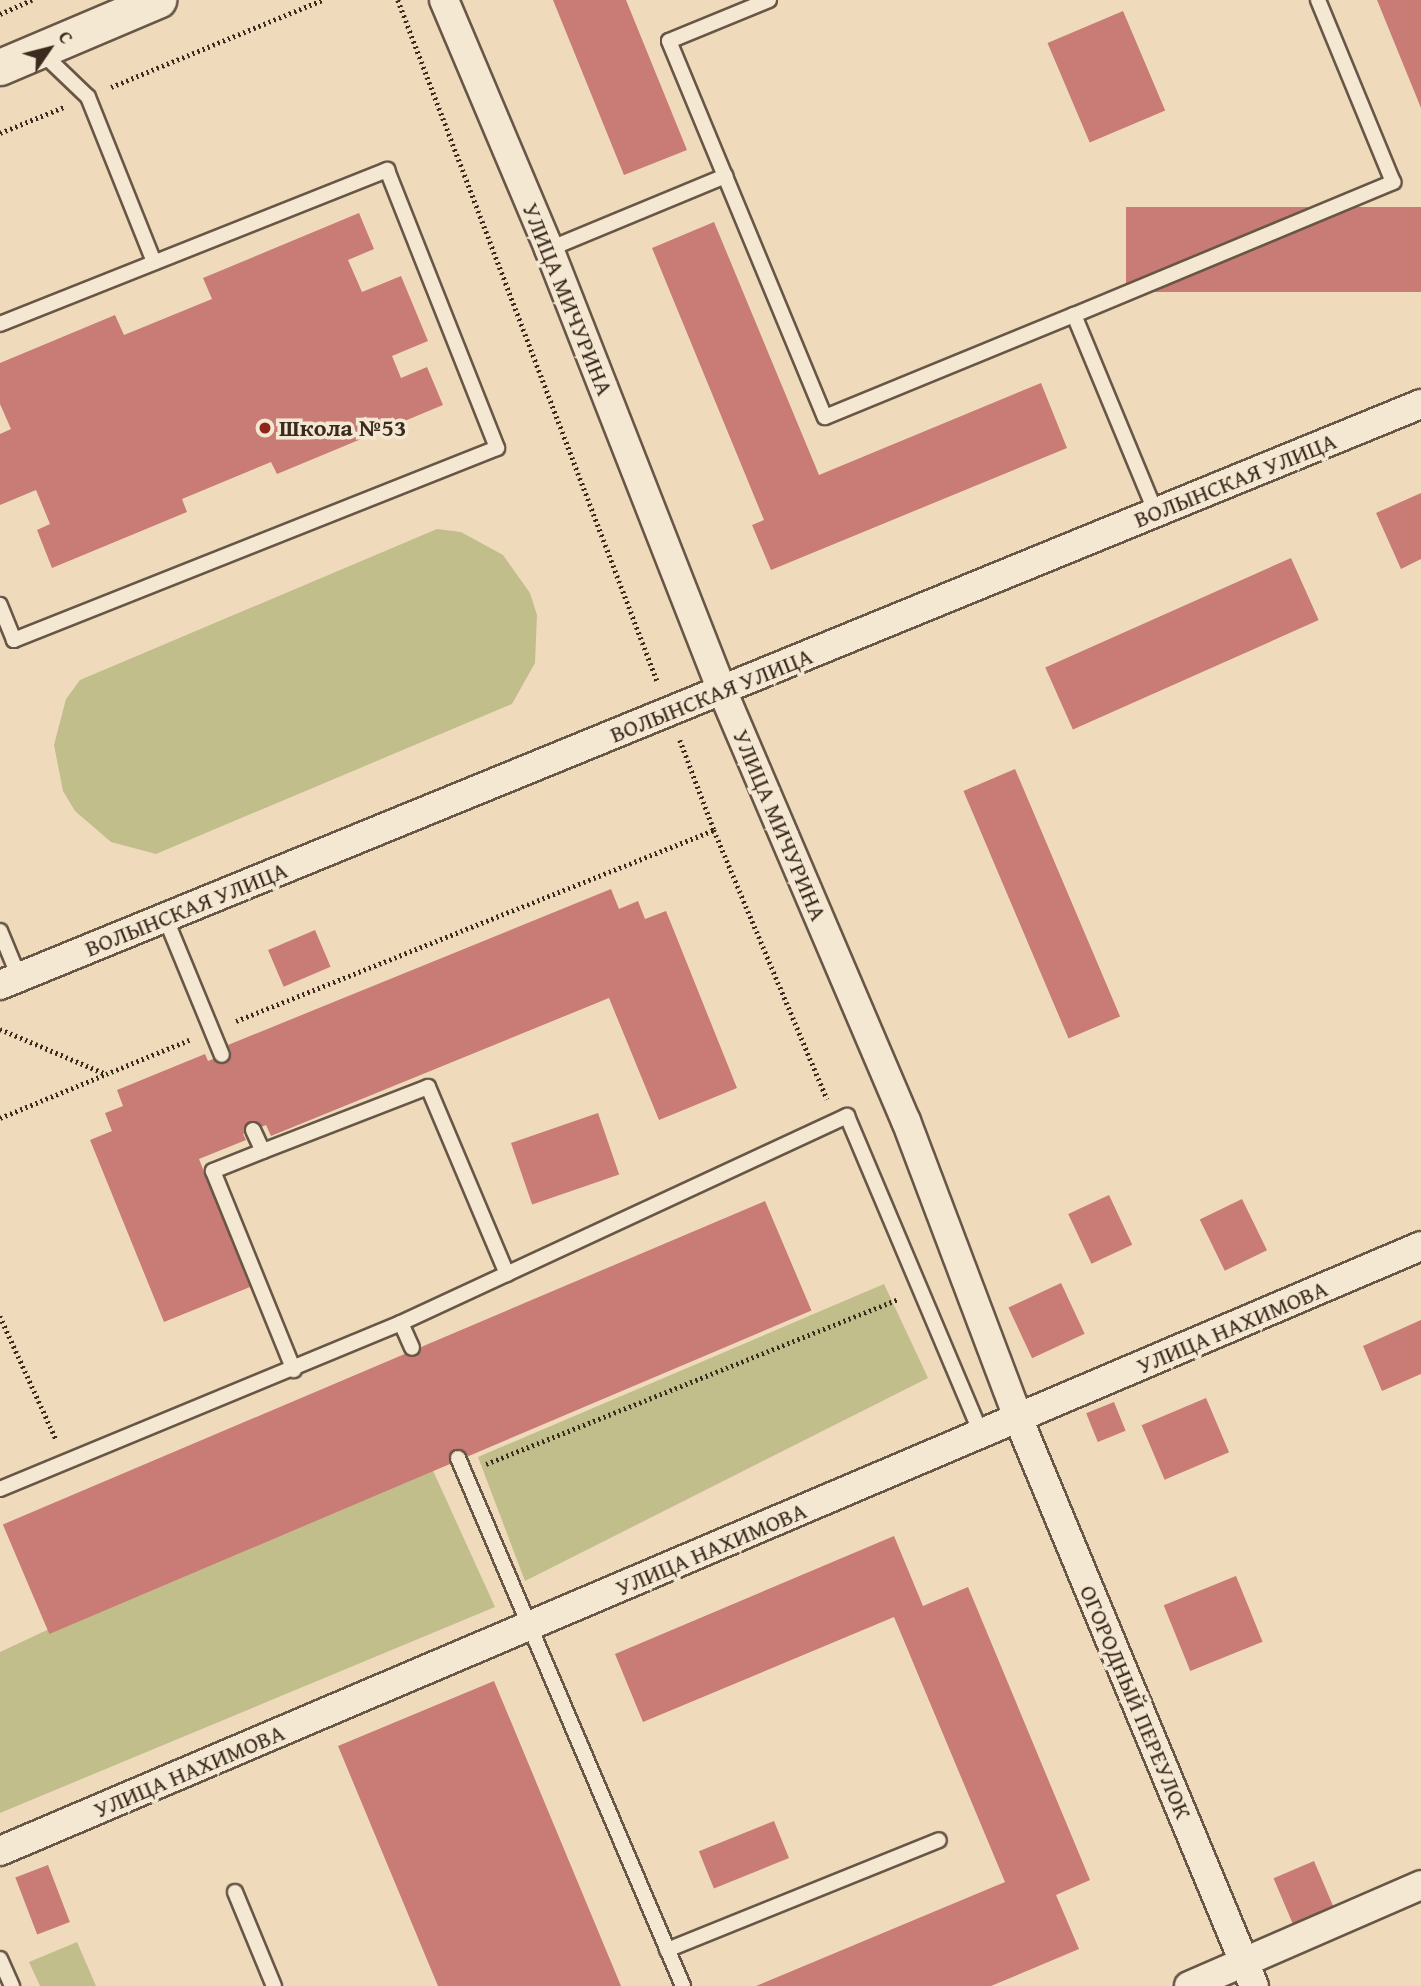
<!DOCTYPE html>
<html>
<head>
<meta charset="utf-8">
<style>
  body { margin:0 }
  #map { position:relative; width:1421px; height:1986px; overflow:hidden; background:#efdbbc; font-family:"Gentium Book Plus",serif }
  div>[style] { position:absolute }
  .green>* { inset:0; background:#c1be8c }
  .building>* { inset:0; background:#c97b75; transform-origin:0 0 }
  .path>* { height:4.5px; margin-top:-2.25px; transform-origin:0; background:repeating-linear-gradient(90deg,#3b2a1e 0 2px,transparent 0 5.5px) }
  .roads { filter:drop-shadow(2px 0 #685646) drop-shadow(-2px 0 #685646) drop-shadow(0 2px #685646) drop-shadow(0 -2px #685646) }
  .service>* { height:14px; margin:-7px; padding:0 7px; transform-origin:7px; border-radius:7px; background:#f5e8d3 }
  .minor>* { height:28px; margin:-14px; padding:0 14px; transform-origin:14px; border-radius:14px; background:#f5e8d3 }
  .tertiary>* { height:35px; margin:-17.5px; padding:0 17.5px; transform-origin:17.5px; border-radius:17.5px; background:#f5e8d3 }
  .dots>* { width:19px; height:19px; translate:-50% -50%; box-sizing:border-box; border:4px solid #f5e8d3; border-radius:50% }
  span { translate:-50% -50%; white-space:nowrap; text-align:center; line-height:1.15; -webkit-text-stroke:7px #f5e8d3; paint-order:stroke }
  .street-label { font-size:24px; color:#3b2a1e }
  .poi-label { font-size:24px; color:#3b2a1e; font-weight:700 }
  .left { translate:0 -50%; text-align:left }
  .north { position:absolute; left:14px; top:14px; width:70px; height:70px; -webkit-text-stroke:5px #f5e8d3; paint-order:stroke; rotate:55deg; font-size:19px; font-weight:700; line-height:28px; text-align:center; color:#3b2a1e }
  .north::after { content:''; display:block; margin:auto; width:24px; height:32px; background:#3b2a1e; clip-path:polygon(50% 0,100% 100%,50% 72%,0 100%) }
</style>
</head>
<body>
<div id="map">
  <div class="green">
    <i style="clip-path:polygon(437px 529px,461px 532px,503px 555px,530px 593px,537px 615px,535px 663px,512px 704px,156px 854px,111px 842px,75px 811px,63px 791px,54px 745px,66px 699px,80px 680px)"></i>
    <i style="clip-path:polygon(884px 1284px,928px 1378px,525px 1581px,478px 1457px)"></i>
    <i style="clip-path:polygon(425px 1453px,495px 1607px,0 1813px,0 1652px)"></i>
    <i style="clip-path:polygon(77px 1942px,96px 1986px,40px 1986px,29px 1962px)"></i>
  </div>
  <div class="building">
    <i style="clip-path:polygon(553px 0,626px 0,687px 150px,624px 175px)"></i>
    <i style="clip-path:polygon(1377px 0,1421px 0,1421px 108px)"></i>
    <i style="left:1123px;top:11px;width:108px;height:82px;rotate:67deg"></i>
    <i style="left:1421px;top:207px;width:85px;height:295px;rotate:90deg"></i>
    <i style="clip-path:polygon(359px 213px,374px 249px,348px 260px,362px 292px,401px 276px,428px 341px,392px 356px,401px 378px,427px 367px,443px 405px,277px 474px,271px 462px,182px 499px,187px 512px,52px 568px,37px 530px,50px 524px,36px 490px,0 505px,0 434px,11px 429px,0 404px,0 363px,115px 315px,124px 335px,212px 299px,203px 278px)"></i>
    <i style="clip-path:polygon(714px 222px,819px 475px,1041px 383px,1067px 448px,771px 570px,752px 525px,764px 520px,652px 248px)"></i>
    <i style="clip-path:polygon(1421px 493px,1421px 559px,1401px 569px,1376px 513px)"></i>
    <i style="left:1291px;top:558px;width:68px;height:269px;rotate:66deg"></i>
    <i style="left:1015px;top:769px;width:269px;height:56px;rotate:67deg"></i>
    <i style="clip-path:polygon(611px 889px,619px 909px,638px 901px,645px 919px,666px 911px,737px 1088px,659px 1120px,609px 998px,271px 1136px,266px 1125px,243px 1134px,246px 1140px,199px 1159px,250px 1287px,164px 1322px,90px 1140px,112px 1131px,105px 1113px,123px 1106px,117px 1090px,205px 1054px,208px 1061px,231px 1052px,228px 1045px)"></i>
    <i style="left:315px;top:930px;width:40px;height:51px;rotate:67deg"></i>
    <i style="left:598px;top:1113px;width:65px;height:92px;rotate:71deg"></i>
    <i style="left:1109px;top:1195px;width:55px;height:45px;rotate:65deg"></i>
    <i style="left:1242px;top:1199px;width:57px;height:47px;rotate:64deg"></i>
    <i style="left:765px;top:1201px;width:119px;height:828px;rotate:67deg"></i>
    <i style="left:1061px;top:1283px;width:56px;height:58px;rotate:65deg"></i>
    <i style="clip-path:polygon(1421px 1320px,1421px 1374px,1382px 1391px,1363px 1346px)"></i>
    <i style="left:1206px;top:1398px;width:59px;height:70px;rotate:67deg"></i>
    <i style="left:1114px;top:1402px;width:31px;height:30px;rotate:68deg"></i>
    <i style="clip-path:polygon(894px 1536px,923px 1606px,968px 1587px,1090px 1880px,1056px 1895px,1079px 1949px,991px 1986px,756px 1986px,1005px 1882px,894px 1617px,643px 1722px,615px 1654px)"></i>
    <i style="left:1236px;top:1576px;width:71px;height:78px;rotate:68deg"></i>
    <i style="clip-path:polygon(494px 1681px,621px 1986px,438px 1986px,338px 1746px)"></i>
    <i style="left:774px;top:1821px;width:40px;height:81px;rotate:68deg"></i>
    <i style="left:1314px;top:1861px;width:53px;height:44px;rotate:67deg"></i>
    <i style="left:48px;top:1865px;width:61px;height:35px;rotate:69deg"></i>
  </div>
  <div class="path">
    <i style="left:398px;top:0;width:731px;rotate:69.16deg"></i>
    <i style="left:0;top:14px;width:35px;rotate:-24deg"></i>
    <i style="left:111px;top:87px;width:228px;rotate:-22.4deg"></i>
    <i style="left:0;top:133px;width:69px;rotate:-22.1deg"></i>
    <i style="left:680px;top:740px;width:96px;rotate:69.3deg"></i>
    <i style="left:236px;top:1021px;width:515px;rotate:-21.78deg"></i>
    <i style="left:714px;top:830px;width:292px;rotate:67.2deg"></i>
    <i style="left:0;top:1029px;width:115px;rotate:23deg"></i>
    <i style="left:106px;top:1074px;width:90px;rotate:-22.3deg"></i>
    <i style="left:0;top:1118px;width:115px;rotate:-22.5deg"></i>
    <i style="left:0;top:1316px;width:135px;rotate:65.5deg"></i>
    <i style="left:486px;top:1464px;width:443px;rotate:-21.8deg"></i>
  </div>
  <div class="roads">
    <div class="service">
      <i style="left:769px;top:0;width:108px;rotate:157.7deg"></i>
      <i style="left:669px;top:41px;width:407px;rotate:67.5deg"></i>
      <i style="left:825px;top:417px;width:269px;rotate:-22.3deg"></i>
      <i style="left:1074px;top:315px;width:214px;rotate:67.5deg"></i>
      <i style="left:40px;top:51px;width:66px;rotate:43.8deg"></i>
      <i style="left:88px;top:97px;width:178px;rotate:68.2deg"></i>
      <i style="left:549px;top:249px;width:191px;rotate:-22.5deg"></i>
      <i style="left:1074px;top:315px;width:346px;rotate:-22.6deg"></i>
      <i style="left:1393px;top:182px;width:197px;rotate:-112.4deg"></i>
      <i style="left:0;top:324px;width:417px;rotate:-21.7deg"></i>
      <i style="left:387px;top:170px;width:299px;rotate:68.4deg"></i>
      <i style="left:497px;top:448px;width:520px;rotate:158.32deg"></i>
      <i style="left:14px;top:640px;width:38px;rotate:-112deg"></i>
      <i style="left:165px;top:917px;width:149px;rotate:67.6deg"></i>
      <i style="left:0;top:931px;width:50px;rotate:67.6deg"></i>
      <i style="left:253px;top:1130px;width:23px;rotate:65deg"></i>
      <i style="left:263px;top:1151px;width:177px;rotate:-21.2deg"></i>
      <i style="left:428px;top:1087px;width:203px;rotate:67.1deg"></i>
      <i style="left:263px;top:1151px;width:54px;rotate:158.2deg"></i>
      <i style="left:213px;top:1171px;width:215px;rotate:67.9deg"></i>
      <i style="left:401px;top:1323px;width:27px;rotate:66deg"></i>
      <i style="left:458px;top:1458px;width:574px;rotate:66.92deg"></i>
      <i style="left:0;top:1489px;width:434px;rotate:-22.5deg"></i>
      <i style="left:401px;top:1323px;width:492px;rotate:-24.9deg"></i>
      <i style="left:847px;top:1116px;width:344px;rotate:67.1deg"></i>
      <i style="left:235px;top:1892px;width:102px;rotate:67.5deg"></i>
      <i style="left:667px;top:1950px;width:293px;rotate:-22deg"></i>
      <i style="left:0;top:1959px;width:30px;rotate:66deg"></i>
    </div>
    <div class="minor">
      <i style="left:444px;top:0;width:270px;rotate:67.1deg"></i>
      <i style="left:549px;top:249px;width:474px;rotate:68.6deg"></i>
      <i style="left:722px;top:690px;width:469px;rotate:66.9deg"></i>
      <i style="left:906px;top:1121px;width:317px;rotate:69.3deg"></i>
      <i style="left:1018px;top:1418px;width:615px;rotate:67.44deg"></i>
      <i style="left:0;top:985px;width:1535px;rotate:-22.24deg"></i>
      <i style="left:0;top:1851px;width:1544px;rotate:-23.06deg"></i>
      <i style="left:1189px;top:1986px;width:253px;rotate:-23.5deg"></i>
    </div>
    <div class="tertiary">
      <i style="left:0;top:67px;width:172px;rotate:-23deg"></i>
    </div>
  </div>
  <div class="dots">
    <i style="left:265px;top:428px;background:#8f2418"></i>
  </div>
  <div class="street-label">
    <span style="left:568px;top:299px;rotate:68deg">УЛИЦА МИЧУРИНА</span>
    <span style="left:1235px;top:480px;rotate:-22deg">ВОЛЫНСКАЯ УЛИЦА</span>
    <span style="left:711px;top:695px;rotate:-22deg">ВОЛЫНСКАЯ УЛИЦА</span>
    <span style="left:780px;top:825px;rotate:67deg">УЛИЦА МИЧУРИНА</span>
    <span style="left:186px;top:909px;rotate:-22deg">ВОЛЫНСКАЯ УЛИЦА</span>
    <span style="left:1232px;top:1327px;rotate:-23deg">УЛИЦА НАХИМОВА</span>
    <span style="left:711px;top:1549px;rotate:-23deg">УЛИЦА НАХИМОВА</span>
    <span style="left:1136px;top:1702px;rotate:67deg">ОГОРОДНЫЙ ПЕРЕУЛОК</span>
    <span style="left:189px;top:1771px;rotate:-23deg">УЛИЦА НАХИМОВА</span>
  </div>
  <div class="poi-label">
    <span class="left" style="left:279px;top:428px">Школа №53</span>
  </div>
  <div class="north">С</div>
</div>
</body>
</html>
